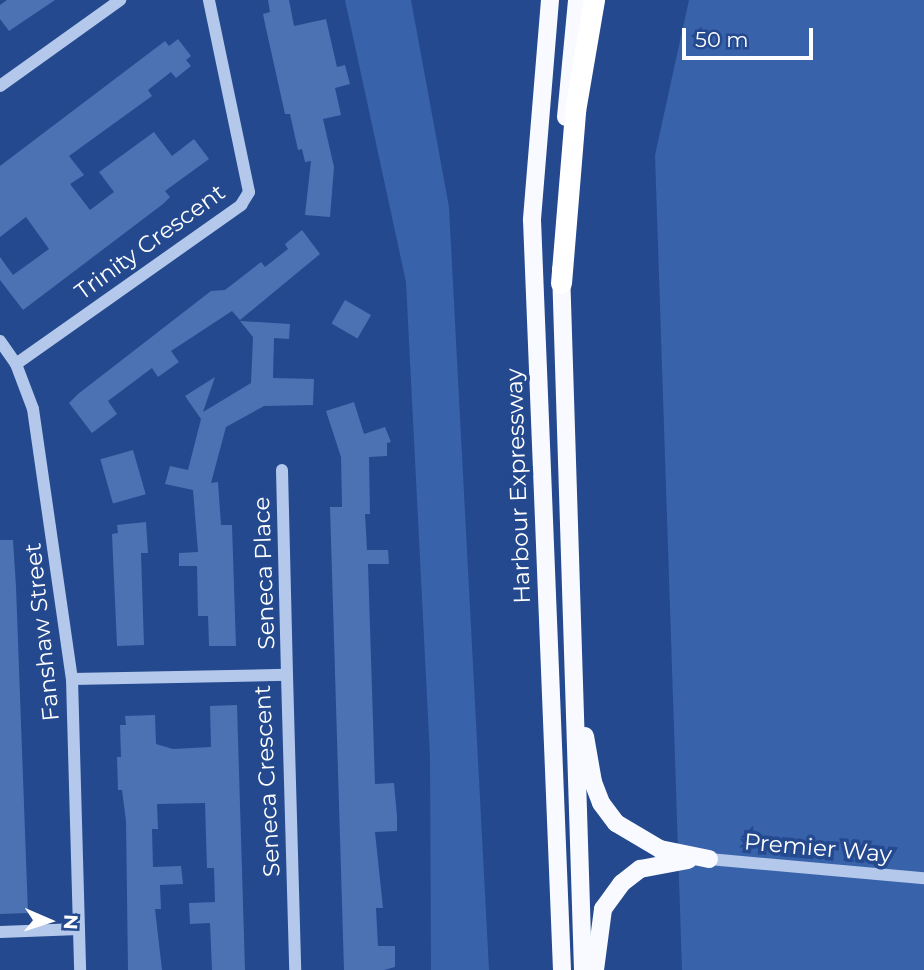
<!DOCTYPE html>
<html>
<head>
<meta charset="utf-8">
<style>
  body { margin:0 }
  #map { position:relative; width:924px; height:970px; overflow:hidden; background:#24498e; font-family:Montserrat,sans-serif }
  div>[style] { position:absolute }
  .green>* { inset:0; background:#3862aa }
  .building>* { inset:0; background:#4c72b4; transform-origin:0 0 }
  .minor>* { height:12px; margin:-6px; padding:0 6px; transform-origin:6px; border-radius:6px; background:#b3c8eb }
  .major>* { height:18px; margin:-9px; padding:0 9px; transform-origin:9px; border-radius:9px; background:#f8faff }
  .highway>* { height:21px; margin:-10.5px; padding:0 10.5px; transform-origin:10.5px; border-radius:10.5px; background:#fff }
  span { translate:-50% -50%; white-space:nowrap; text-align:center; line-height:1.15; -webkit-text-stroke:7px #24498e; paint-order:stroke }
  .street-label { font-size:23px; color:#fff }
  .north { position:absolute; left:14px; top:886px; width:70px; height:70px; -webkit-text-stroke:5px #24498e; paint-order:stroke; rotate:93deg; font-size:19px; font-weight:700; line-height:28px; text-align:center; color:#fff }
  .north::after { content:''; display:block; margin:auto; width:24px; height:32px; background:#fff; clip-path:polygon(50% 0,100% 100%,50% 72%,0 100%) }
  .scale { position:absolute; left:682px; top:28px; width:131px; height:32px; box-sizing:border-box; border:4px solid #fff; border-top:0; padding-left:9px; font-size:21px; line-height:24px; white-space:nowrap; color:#fff; -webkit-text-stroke:5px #24498e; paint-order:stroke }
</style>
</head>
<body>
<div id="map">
  <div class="green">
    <i style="clip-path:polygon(345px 0,411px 0,449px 207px,489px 970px,431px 970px,430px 757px,406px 282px)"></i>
    <i style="clip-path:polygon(689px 0,924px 0,924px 970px,682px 970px,655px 155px)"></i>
  </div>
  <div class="building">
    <i style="clip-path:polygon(7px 0,55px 0,9px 31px,0 19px,0 5px)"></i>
    <i style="clip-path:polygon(268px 0,289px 0,294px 26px,326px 19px,337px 67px,345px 65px,350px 84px,335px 88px,341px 115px,323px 119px,334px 167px,330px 217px,305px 215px,311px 161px,305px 162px,302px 149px,298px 150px,290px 114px,285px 114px,265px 24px,263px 14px,270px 12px)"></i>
    <i style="clip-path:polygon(178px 39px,191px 56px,186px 60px,191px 66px,176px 78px,171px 72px,148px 90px,152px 96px,69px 156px,84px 175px,70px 184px,90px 210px,114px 192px,99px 172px,154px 132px,172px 156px,194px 139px,209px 159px,165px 191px,170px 197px,163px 204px,23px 310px,0 280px,0 257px,13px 275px,49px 249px,26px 217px,0 237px,0 166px,165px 41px,169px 46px)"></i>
    <i style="clip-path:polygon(302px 230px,320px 254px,240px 320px,232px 311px,171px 351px,179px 362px,158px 377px,152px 368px,108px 401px,117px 414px,92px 433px,69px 403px,78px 394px,211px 291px,225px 290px,261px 262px,265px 267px,288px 249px,285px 244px)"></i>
    <i style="left:345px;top:300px;width:30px;height:27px;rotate:30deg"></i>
    <i style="clip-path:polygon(240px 321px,290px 324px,289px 339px,274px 338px,273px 378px,314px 379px,313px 405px,264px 406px,226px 427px,211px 483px,218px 482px,221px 525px,232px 525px,236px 646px,209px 646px,208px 616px,198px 616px,197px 566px,179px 566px,179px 553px,198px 552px,193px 490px,165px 484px,170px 466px,188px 470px,201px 419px,185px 396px,215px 377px,203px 412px,251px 383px,253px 337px)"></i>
    <i style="clip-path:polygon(354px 402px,364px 434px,385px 427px,391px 442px,387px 443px,387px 456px,369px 457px,370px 514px,365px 514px,367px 550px,388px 550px,389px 564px,368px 564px,375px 784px,394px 783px,397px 816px,397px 831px,375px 832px,383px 908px,376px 908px,378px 946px,395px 946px,395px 967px,384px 970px,344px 970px,330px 507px,342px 507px,341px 457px,326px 411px)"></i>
    <i style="left:133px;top:450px;width:46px;height:34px;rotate:74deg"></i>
    <i style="clip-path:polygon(146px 522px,148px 553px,141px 553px,144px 645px,117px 646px,112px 534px,118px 533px,117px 525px)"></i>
    <i style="clip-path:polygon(0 540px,13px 540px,16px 587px,28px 913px,0 914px)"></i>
    <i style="clip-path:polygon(237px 705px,245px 970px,212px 970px,210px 923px,190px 924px,189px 903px,215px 902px,214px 868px,207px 868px,205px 803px,157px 804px,158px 829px,152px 829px,153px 867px,181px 866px,183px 884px,160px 885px,161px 909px,155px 909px,162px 970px,128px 970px,126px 821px,122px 790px,118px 790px,117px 757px,121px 757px,120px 725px,126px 725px,125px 716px,155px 715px,156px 744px,173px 749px,211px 747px,210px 706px)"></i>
  </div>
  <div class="minor">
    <i style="left:0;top:86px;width:148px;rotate:-35.6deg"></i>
    <i style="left:0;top:341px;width:28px;rotate:55deg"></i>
    <i style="left:16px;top:364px;width:48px;rotate:69.3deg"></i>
    <i style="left:33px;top:409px;width:273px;rotate:81.8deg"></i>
    <i style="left:72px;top:679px;width:291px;rotate:88.4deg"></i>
    <i style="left:16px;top:364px;width:276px;rotate:-35.2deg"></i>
    <i style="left:241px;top:205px;width:15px;rotate:-58deg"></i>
    <i style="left:249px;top:192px;width:196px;rotate:-101.8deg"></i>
    <i style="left:282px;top:470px;width:205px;rotate:88.6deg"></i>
    <i style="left:72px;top:679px;width:215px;rotate:-1.1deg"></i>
    <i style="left:287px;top:675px;width:295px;rotate:88.4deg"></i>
    <i style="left:709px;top:859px;width:216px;rotate:5.1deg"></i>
    <i style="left:0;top:932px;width:79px;rotate:-2.2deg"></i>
  </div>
  <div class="major">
    <i style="left:550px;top:0;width:221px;rotate:94.7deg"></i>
    <i style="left:532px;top:220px;width:751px;rotate:87.71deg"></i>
    <i style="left:566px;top:117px;width:118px;rotate:-84.6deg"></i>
    <i style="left:561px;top:270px;width:700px;rotate:88.2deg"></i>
    <i style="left:585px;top:736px;width:47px;rotate:80.1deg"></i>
    <i style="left:593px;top:782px;width:22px;rotate:69deg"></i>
    <i style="left:601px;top:803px;width:25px;rotate:53deg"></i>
    <i style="left:616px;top:823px;width:51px;rotate:30.6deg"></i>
    <i style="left:660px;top:849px;width:50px;rotate:11.5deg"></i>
    <i style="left:595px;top:970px;width:62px;rotate:-82.5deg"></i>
    <i style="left:603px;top:909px;width:32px;rotate:-54deg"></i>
    <i style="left:622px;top:883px;width:23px;rotate:-38deg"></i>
    <i style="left:640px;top:869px;width:49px;rotate:-10.6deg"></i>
  </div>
  <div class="highway">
    <i style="left:561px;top:283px;width:173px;rotate:-85.3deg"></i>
    <i style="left:575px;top:111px;width:113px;rotate:-80.3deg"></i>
  </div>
  <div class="street-label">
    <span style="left:150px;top:242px;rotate:-36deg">Trinity Crescent</span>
    <span style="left:518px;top:486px;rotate:-92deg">Harbour Expressway</span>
    <span style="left:264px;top:573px;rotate:-92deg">Seneca Place</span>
    <span style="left:42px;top:632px;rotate:-96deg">Fanshaw Street</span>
    <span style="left:267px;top:781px;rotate:-93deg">Seneca Crescent</span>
    <span style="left:818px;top:848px;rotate:5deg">Premier Way</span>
  </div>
  <div class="north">N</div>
  <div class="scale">50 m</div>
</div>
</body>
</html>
